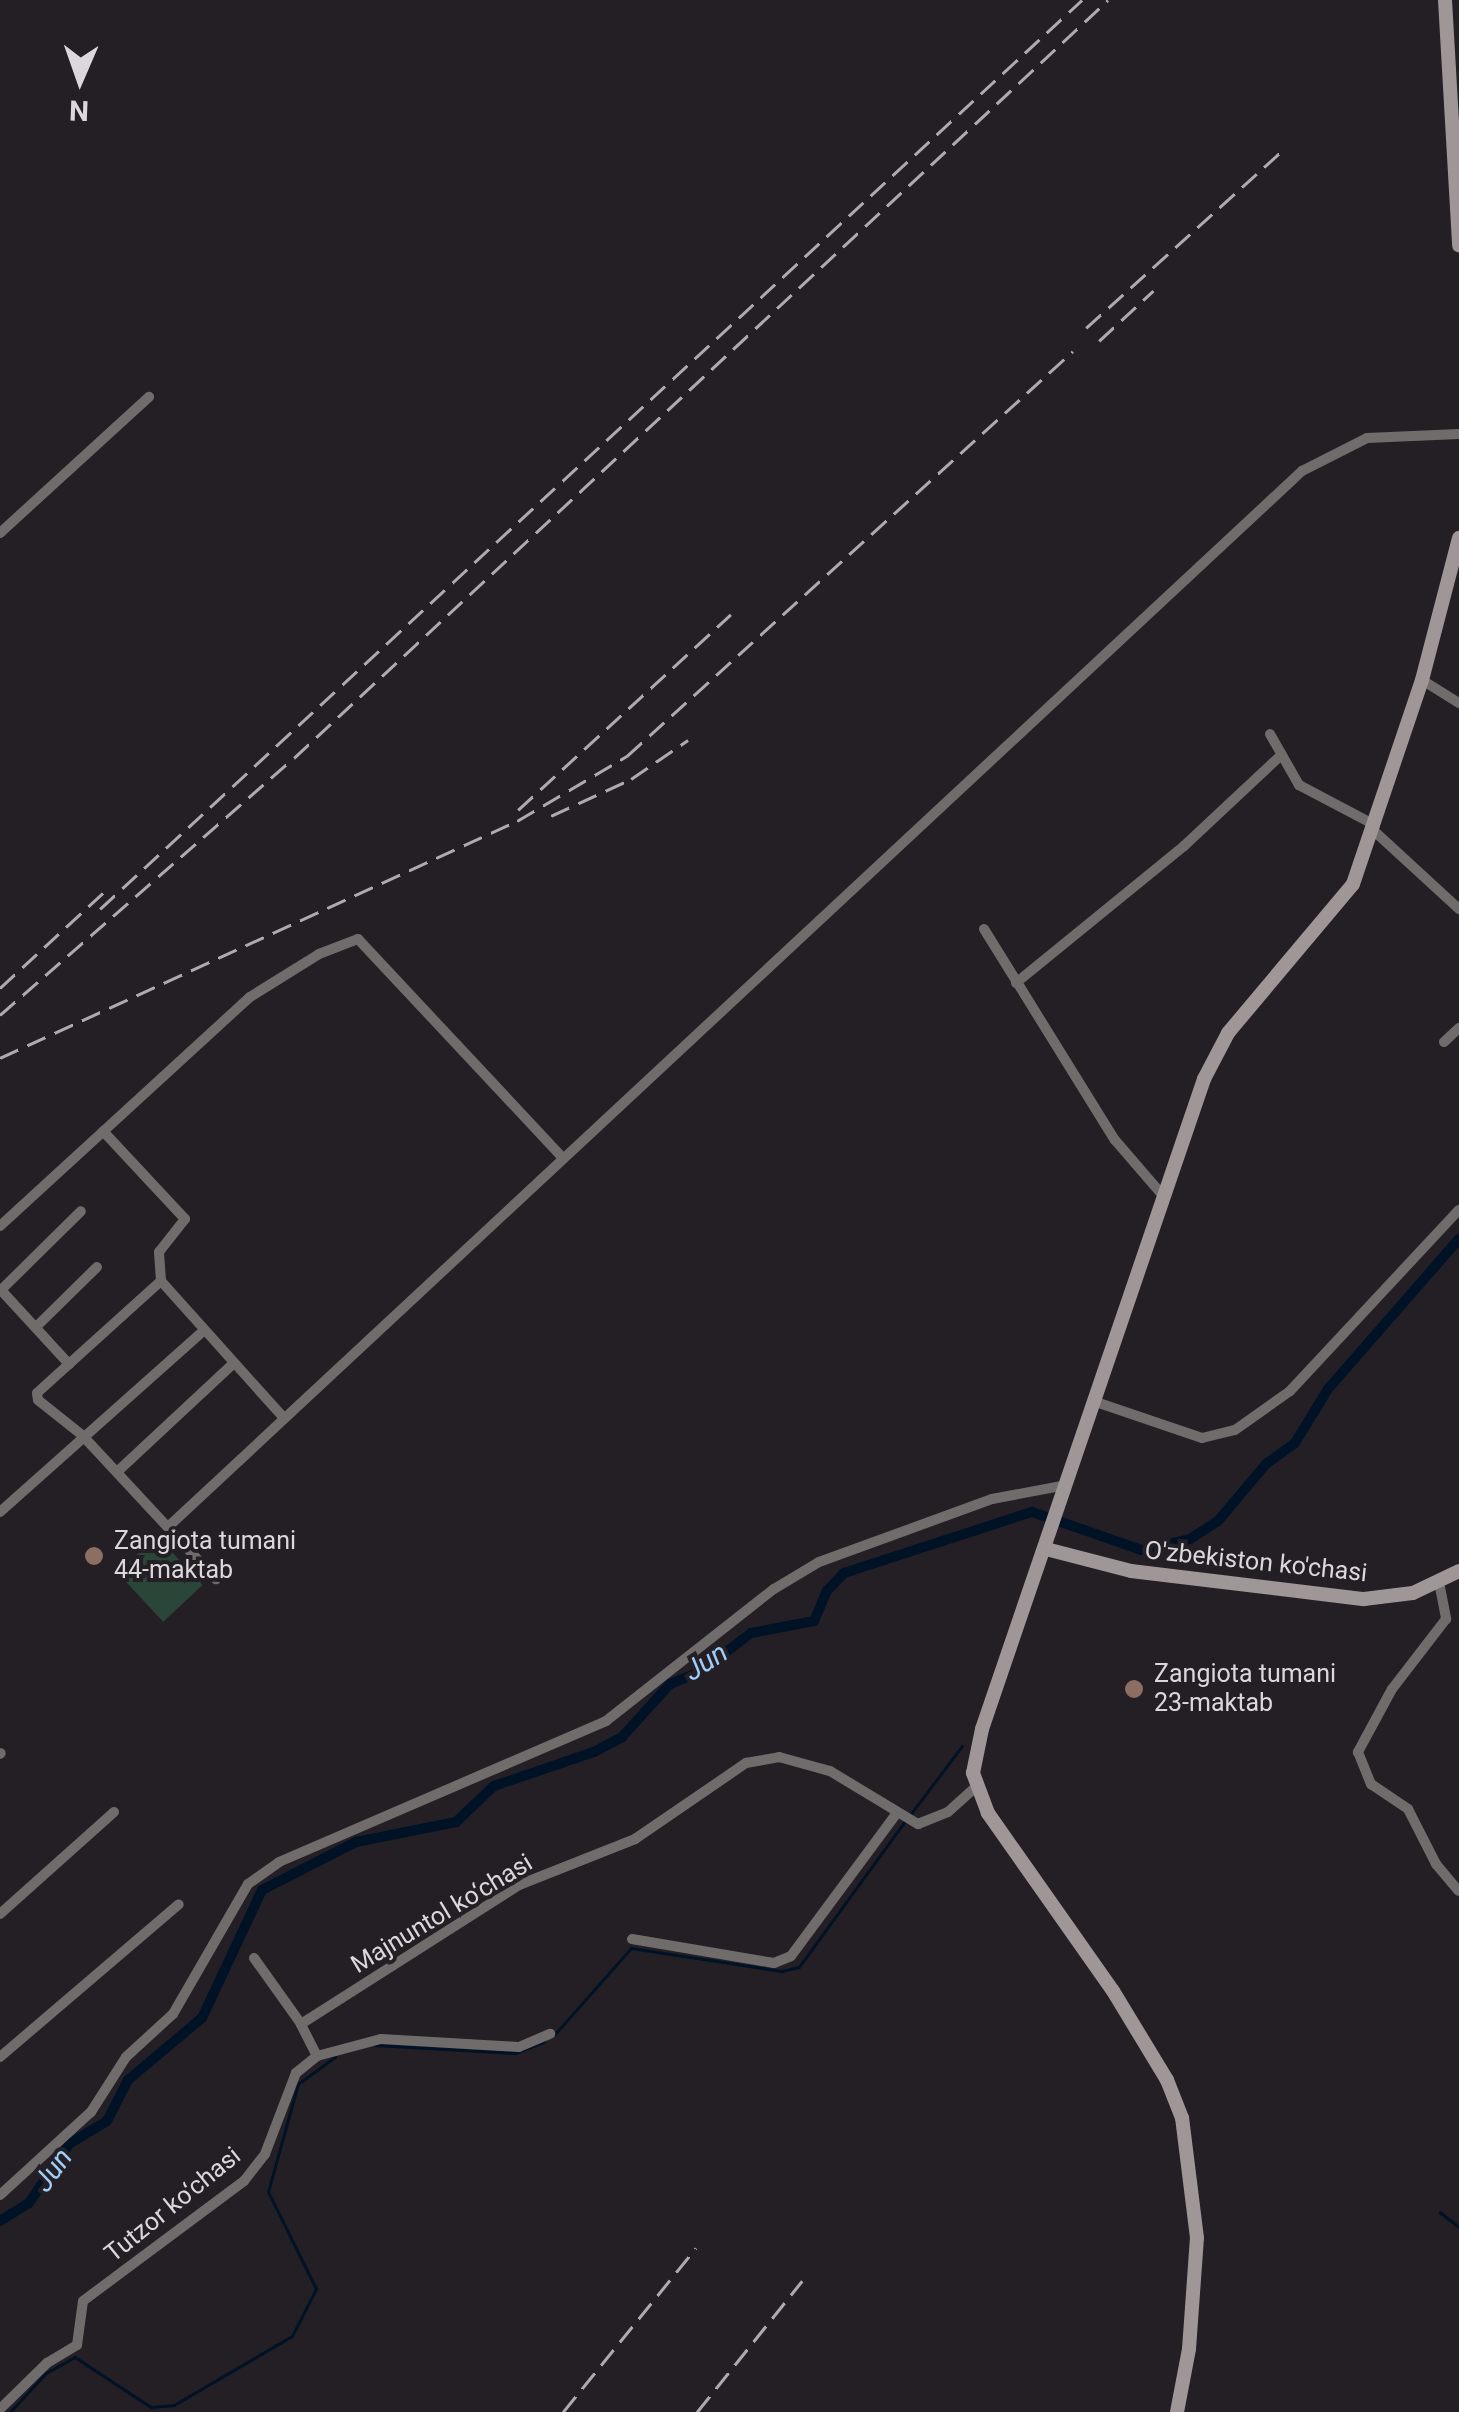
<!DOCTYPE html>
<html>
<head>
<meta charset="utf-8">
<style>
  body { margin:0 }
  #map { position:relative; width:1459px; height:2412px; overflow:hidden; background:#241f25; font-family:Roboto,sans-serif }
  div>[style] { position:absolute }
  .green>* { inset:0; background:#294638; transform-origin:0 0 }
  .stream>* { height:2.5px; margin:-1.25px; padding:0 1.25px; transform-origin:1.25px; border-radius:1.25px; background:#001226 }
  .canal>* { height:10px; margin:-5px; padding:0 5px; transform-origin:5px; border-radius:5px; background:#001226 }
  .street>* { height:10px; margin:-5px; padding:0 5px; transform-origin:5px; border-radius:5px; background:#716c6c }
  .secondary>* { height:14px; margin:-7px; padding:0 7px; transform-origin:7px; border-radius:7px; background:#9e9697 }
  .rail>* { height:2.5px; margin-top:-1.25px; transform-origin:0; background:repeating-linear-gradient(90deg,#aeabaf 0 20px,transparent 0 30px) }
  .dots>* { width:28px; height:28px; translate:-50% -50%; box-sizing:border-box; border:5px solid #241f25; border-radius:50% }
  span { translate:-50% -50%; white-space:nowrap; text-align:center; line-height:1.15; -webkit-text-stroke:8px #241f25; paint-order:stroke }
  .poi-label { font-size:25px; color:#dbd8dc }
  .left { translate:0 -50%; text-align:left }
  .street-label { font-size:25px; color:#dbd8dc }
  .water-label { font-size:28px; color:#9ecefa; font-style:italic }
  .north { position:absolute; left:30px; top:30px; width:100px; height:100px; -webkit-text-stroke:8px #241f25; paint-order:stroke; rotate:182deg; font-size:28px; font-weight:700; line-height:40px; text-align:center; color:#dbd8dc }
  .north::after { content:''; display:block; margin:auto; width:35px; height:45px; background:#dbd8dc; clip-path:polygon(50% 0,100% 100%,50% 72%,0 100%) }
</style>
</head>
<body>
<div id="map">
  <div class="green">
    <i style="left:157px;top:1536px;width:67px;height:54px;rotate:47deg"></i>
  </div>
  <div class="stream">
    <i style="left:910px;top:1815px;width:86px;rotate:-53deg"></i>
    <i style="left:555px;top:2034px;width:115px;rotate:-48.5deg"></i>
    <i style="left:631px;top:1948px;width:153px;rotate:8.7deg"></i>
    <i style="left:782px;top:1971px;width:17px;rotate:-13deg"></i>
    <i style="left:799px;top:1967px;width:180px;rotate:-54deg"></i>
    <i style="left:375px;top:2045px;width:140px;rotate:3.3deg"></i>
    <i style="left:515px;top:2053px;width:31px;rotate:-21deg"></i>
    <i style="left:1440px;top:2212px;width:24px;rotate:38deg"></i>
    <i style="left:10px;top:2412px;width:53px;rotate:-47.3deg"></i>
    <i style="left:46px;top:2373px;width:33px;rotate:-29deg"></i>
    <i style="left:75px;top:2357px;width:91px;rotate:33.3deg"></i>
    <i style="left:151px;top:2407px;width:23px;rotate:-5deg"></i>
    <i style="left:174px;top:2405px;width:137px;rotate:-30.3deg"></i>
    <i style="left:292px;top:2336px;width:53px;rotate:-62.9deg"></i>
    <i style="left:316px;top:2289px;width:108px;rotate:-116.3deg"></i>
    <i style="left:268px;top:2192px;width:112px;rotate:-74.5deg"></i>
    <i style="left:298px;top:2084px;width:46px;rotate:-36.1deg"></i>
  </div>
  <div class="canal">
    <i style="left:0;top:2221px;width:34px;rotate:-32deg"></i>
    <i style="left:29px;top:2203px;width:71px;rotate:-55.9deg"></i>
    <i style="left:69px;top:2144px;width:44px;rotate:-31.2deg"></i>
    <i style="left:107px;top:2121px;width:46px;rotate:-62.9deg"></i>
    <i style="left:128px;top:2080px;width:97px;rotate:-40deg"></i>
    <i style="left:202px;top:2018px;width:141px;rotate:-64.9deg"></i>
    <i style="left:262px;top:1890px;width:106px;rotate:-27.1deg"></i>
    <i style="left:356px;top:1842px;width:102px;rotate:-11.3deg"></i>
    <i style="left:456px;top:1822px;width:52px;rotate:-43.5deg"></i>
    <i style="left:494px;top:1786px;width:106px;rotate:-18.8deg"></i>
    <i style="left:594px;top:1752px;width:32px;rotate:-28deg"></i>
    <i style="left:622px;top:1737px;width:72px;rotate:-47.8deg"></i>
    <i style="left:670px;top:1684px;width:32px;rotate:-22deg"></i>
    <i style="left:700px;top:1672px;width:64px;rotate:-37.4deg"></i>
    <i style="left:751px;top:1633px;width:64px;rotate:-10.8deg"></i>
    <i style="left:814px;top:1621px;width:33px;rotate:-67deg"></i>
    <i style="left:827px;top:1591px;width:25px;rotate:-47deg"></i>
    <i style="left:844px;top:1573px;width:198px;rotate:-18deg"></i>
    <i style="left:1032px;top:1512px;width:116px;rotate:19.1deg"></i>
    <i style="left:1142px;top:1550px;width:49px;rotate:-12.9deg"></i>
    <i style="left:1190px;top:1539px;width:33px;rotate:-33deg"></i>
    <i style="left:1218px;top:1521px;width:75px;rotate:-49.9deg"></i>
    <i style="left:1266px;top:1464px;width:36px;rotate:-36deg"></i>
    <i style="left:1295px;top:1443px;width:63px;rotate:-58.6deg"></i>
    <i style="left:1328px;top:1389px;width:199px;rotate:-48.9deg"></i>
  </div>
  <div class="street">
    <i style="left:0;top:533px;width:202px;rotate:-42.4deg"></i>
    <i style="left:1422px;top:680px;width:44px;rotate:31.9deg"></i>
    <i style="left:1270px;top:734px;width:59px;rotate:60.4deg"></i>
    <i style="left:1299px;top:785px;width:86px;rotate:27.8deg"></i>
    <i style="left:1373px;top:830px;width:117px;rotate:42.6deg"></i>
    <i style="left:984px;top:929px;width:248px;rotate:58.2deg"></i>
    <i style="left:1115px;top:1140px;width:75px;rotate:49.3deg"></i>
    <i style="left:1016px;top:983px;width:217px;rotate:-39.2deg"></i>
    <i style="left:1184px;top:846px;width:130px;rotate:-43.1deg"></i>
    <i style="left:1444px;top:1042px;width:21px;rotate:-43deg"></i>
    <i style="left:0;top:1226px;width:339px;rotate:-42.5deg"></i>
    <i style="left:250px;top:997px;width:81px;rotate:-31.9deg"></i>
    <i style="left:319px;top:954px;width:42px;rotate:-21deg"></i>
    <i style="left:358px;top:939px;width:300px;rotate:46.9deg"></i>
    <i style="left:161px;top:1281px;width:183px;rotate:48.1deg"></i>
    <i style="left:0;top:1289px;width:102px;rotate:47.4deg"></i>
    <i style="left:69px;top:1364px;width:43px;rotate:137.8deg"></i>
    <i style="left:37px;top:1393px;width:7px;rotate:82deg"></i>
    <i style="left:38px;top:1400px;width:56px;rotate:38.5deg"></i>
    <i style="left:82px;top:1435px;width:197px;rotate:47.1deg"></i>
    <i style="left:1px;top:1290px;width:112px;rotate:-44.6deg"></i>
    <i style="left:37px;top:1326px;width:84px;rotate:-44.5deg"></i>
    <i style="left:69px;top:1364px;width:124px;rotate:-42.1deg"></i>
    <i style="left:161px;top:1281px;width:29px;rotate:-94deg"></i>
    <i style="left:159px;top:1252px;width:42px;rotate:-51.8deg"></i>
    <i style="left:185px;top:1219px;width:120px;rotate:-133deg"></i>
    <i style="left:1096px;top:1402px;width:112px;rotate:18.8deg"></i>
    <i style="left:1202px;top:1438px;width:34px;rotate:-14deg"></i>
    <i style="left:1235px;top:1430px;width:67px;rotate:-35.3deg"></i>
    <i style="left:1290px;top:1391px;width:248px;rotate:-47deg"></i>
    <i style="left:117px;top:1472px;width:158px;rotate:-43deg"></i>
    <i style="left:0;top:1512px;width:273px;rotate:-41.7deg"></i>
    <i style="left:168px;top:1527px;width:1550px;rotate:-42.96deg"></i>
    <i style="left:1302px;top:471px;width:73px;rotate:-26.9deg"></i>
    <i style="left:1367px;top:438px;width:92px;rotate:-2.5deg"></i>
    <i style="left:1439px;top:1582px;width:38px;rotate:79deg"></i>
    <i style="left:1446px;top:1619px;width:88px;rotate:127.6deg"></i>
    <i style="left:1392px;top:1689px;width:72px;rotate:118.4deg"></i>
    <i style="left:1358px;top:1752px;width:35px;rotate:68deg"></i>
    <i style="left:1371px;top:1784px;width:45px;rotate:34deg"></i>
    <i style="left:1408px;top:1809px;width:62px;rotate:63deg"></i>
    <i style="left:1436px;top:1864px;width:35px;rotate:50deg"></i>
    <i style="left:0;top:1754px;width:1px;rotate:-45deg"></i>
    <i style="left:0;top:1914px;width:153px;rotate:-41.8deg"></i>
    <i style="left:632px;top:1939px;width:144px;rotate:9.6deg"></i>
    <i style="left:774px;top:1963px;width:18px;rotate:-22deg"></i>
    <i style="left:791px;top:1956px;width:178px;rotate:-53.5deg"></i>
    <i style="left:254px;top:1958px;width:81px;rotate:54.5deg"></i>
    <i style="left:317px;top:2056px;width:36px;rotate:-117deg"></i>
    <i style="left:301px;top:2024px;width:259px;rotate:-32.5deg"></i>
    <i style="left:519px;top:1885px;width:125px;rotate:-21.6deg"></i>
    <i style="left:635px;top:1839px;width:135px;rotate:-34.4deg"></i>
    <i style="left:746px;top:1763px;width:34px;rotate:-10deg"></i>
    <i style="left:779px;top:1757px;width:53px;rotate:15.4deg"></i>
    <i style="left:830px;top:1771px;width:103px;rotate:31.1deg"></i>
    <i style="left:918px;top:1824px;width:32px;rotate:-22deg"></i>
    <i style="left:948px;top:1812px;width:38px;rotate:-42deg"></i>
    <i style="left:0;top:2057px;width:235px;rotate:-40.5deg"></i>
    <i style="left:0;top:2195px;width:123px;rotate:-42.4deg"></i>
    <i style="left:91px;top:2112px;width:65px;rotate:-57.5deg"></i>
    <i style="left:126px;top:2057px;width:64px;rotate:-42.5deg"></i>
    <i style="left:173px;top:2014px;width:150px;rotate:-60deg"></i>
    <i style="left:248px;top:1884px;width:38px;rotate:-35deg"></i>
    <i style="left:279px;top:1862px;width:356px;rotate:-23.3deg"></i>
    <i style="left:606px;top:1721px;width:214px;rotate:-38.2deg"></i>
    <i style="left:774px;top:1589px;width:52px;rotate:-31deg"></i>
    <i style="left:819px;top:1562px;width:184px;rotate:-20deg"></i>
    <i style="left:992px;top:1499px;width:75px;rotate:-10.7deg"></i>
    <i style="left:0;top:2409px;width:66px;rotate:-44.4deg"></i>
    <i style="left:47px;top:2363px;width:35px;rotate:-31deg"></i>
    <i style="left:77px;top:2345px;width:44px;rotate:-82.2deg"></i>
    <i style="left:83px;top:2301px;width:201px;rotate:-36.7deg"></i>
    <i style="left:244px;top:2181px;width:34px;rotate:-52deg"></i>
    <i style="left:265px;top:2154px;width:87px;rotate:-69.1deg"></i>
    <i style="left:296px;top:2073px;width:27px;rotate:-39deg"></i>
    <i style="left:317px;top:2056px;width:66px;rotate:-14.9deg"></i>
    <i style="left:381px;top:2039px;width:138px;rotate:3.3deg"></i>
    <i style="left:519px;top:2047px;width:34px;rotate:-23deg"></i>
  </div>
  <div class="secondary">
    <i style="left:1445px;top:0;width:246px;rotate:86.7deg"></i>
    <i style="left:1046px;top:1549px;width:88px;rotate:14.5deg"></i>
    <i style="left:1131px;top:1571px;width:235px;rotate:6.9deg"></i>
    <i style="left:1364px;top:1599px;width:49px;rotate:-7deg"></i>
    <i style="left:1413px;top:1593px;width:51px;rotate:-25.6deg"></i>
    <i style="left:1177px;top:2412px;width:64px;rotate:-79.2deg"></i>
    <i style="left:1189px;top:2349px;width:111px;rotate:-85.9deg"></i>
    <i style="left:1197px;top:2238px;width:121px;rotate:-97.1deg"></i>
    <i style="left:1182px;top:2118px;width:41px;rotate:-111.5deg"></i>
    <i style="left:1167px;top:2080px;width:104px;rotate:-121.2deg"></i>
    <i style="left:1113px;top:1991px;width:218px;rotate:-125.1deg"></i>
    <i style="left:988px;top:1813px;width:43px;rotate:-110.6deg"></i>
    <i style="left:973px;top:1773px;width:45px;rotate:-78.4deg"></i>
    <i style="left:982px;top:1729px;width:687px;rotate:-71.14deg"></i>
    <i style="left:1204px;top:1079px;width:52px;rotate:-62.4deg"></i>
    <i style="left:1228px;top:1033px;width:194px;rotate:-50deg"></i>
    <i style="left:1353px;top:884px;width:215px;rotate:-71.3deg"></i>
    <i style="left:1422px;top:680px;width:147px;rotate:-75.4deg"></i>
  </div>
  <div class="rail">
    <i style="left:1086px;top:328px;width:261px;rotate:-42.1deg"></i>
    <i style="left:1099px;top:341px;width:74px;rotate:-42.8deg"></i>
    <i style="left:518px;top:810px;width:289px;rotate:-42.6deg"></i>
    <i style="left:551px;top:816px;width:88px;rotate:-24.8deg"></i>
    <i style="left:631px;top:779px;width:69px;rotate:-34.4deg"></i>
    <i style="left:100px;top:909px;width:1338px;rotate:-42.79deg"></i>
    <i style="left:0;top:988px;width:143px;rotate:-42.7deg"></i>
    <i style="left:0;top:1015px;width:390px;rotate:-41.2deg"></i>
    <i style="left:294px;top:758px;width:1112px;rotate:-42.96deg"></i>
    <i style="left:0;top:1058px;width:569px;rotate:-24.63deg"></i>
    <i style="left:517px;top:821px;width:128px;rotate:-30.6deg"></i>
    <i style="left:627px;top:756px;width:602px;rotate:-42.24deg"></i>
    <i style="left:563px;top:2412px;width:211px;rotate:-51deg"></i>
    <i style="left:697px;top:2412px;width:168px;rotate:-51.3deg"></i>
  </div>
  <div class="dots">
    <i style="left:94px;top:1556px;background:#8d6e63"></i>
    <i style="left:1134px;top:1689px;background:#8d6e63"></i>
  </div>
  <div class="poi-label">
    <span class="left" style="left:114px;top:1556px">Zangiota tumani<br>44-maktab</span>
    <span class="left" style="left:1154px;top:1689px">Zangiota tumani<br>23-maktab</span>
  </div>
  <div class="street-label">
    <span style="left:1256px;top:1562px;rotate:6deg">O'zbekiston ko'chasi</span>
    <span style="left:442px;top:1914px;rotate:-31deg">Majnuntol ko‘chasi</span>
    <span style="left:173px;top:2205px;rotate:-39deg">Tutzor ko‘chasi</span>
  </div>
  <div class="water-label">
    <span style="left:706px;top:1662px;rotate:-32deg">Jun</span>
    <span style="left:53px;top:2170px;rotate:-54deg">Jun</span>
  </div>
  <div class="north">N</div>
</div>
</body>
</html>
